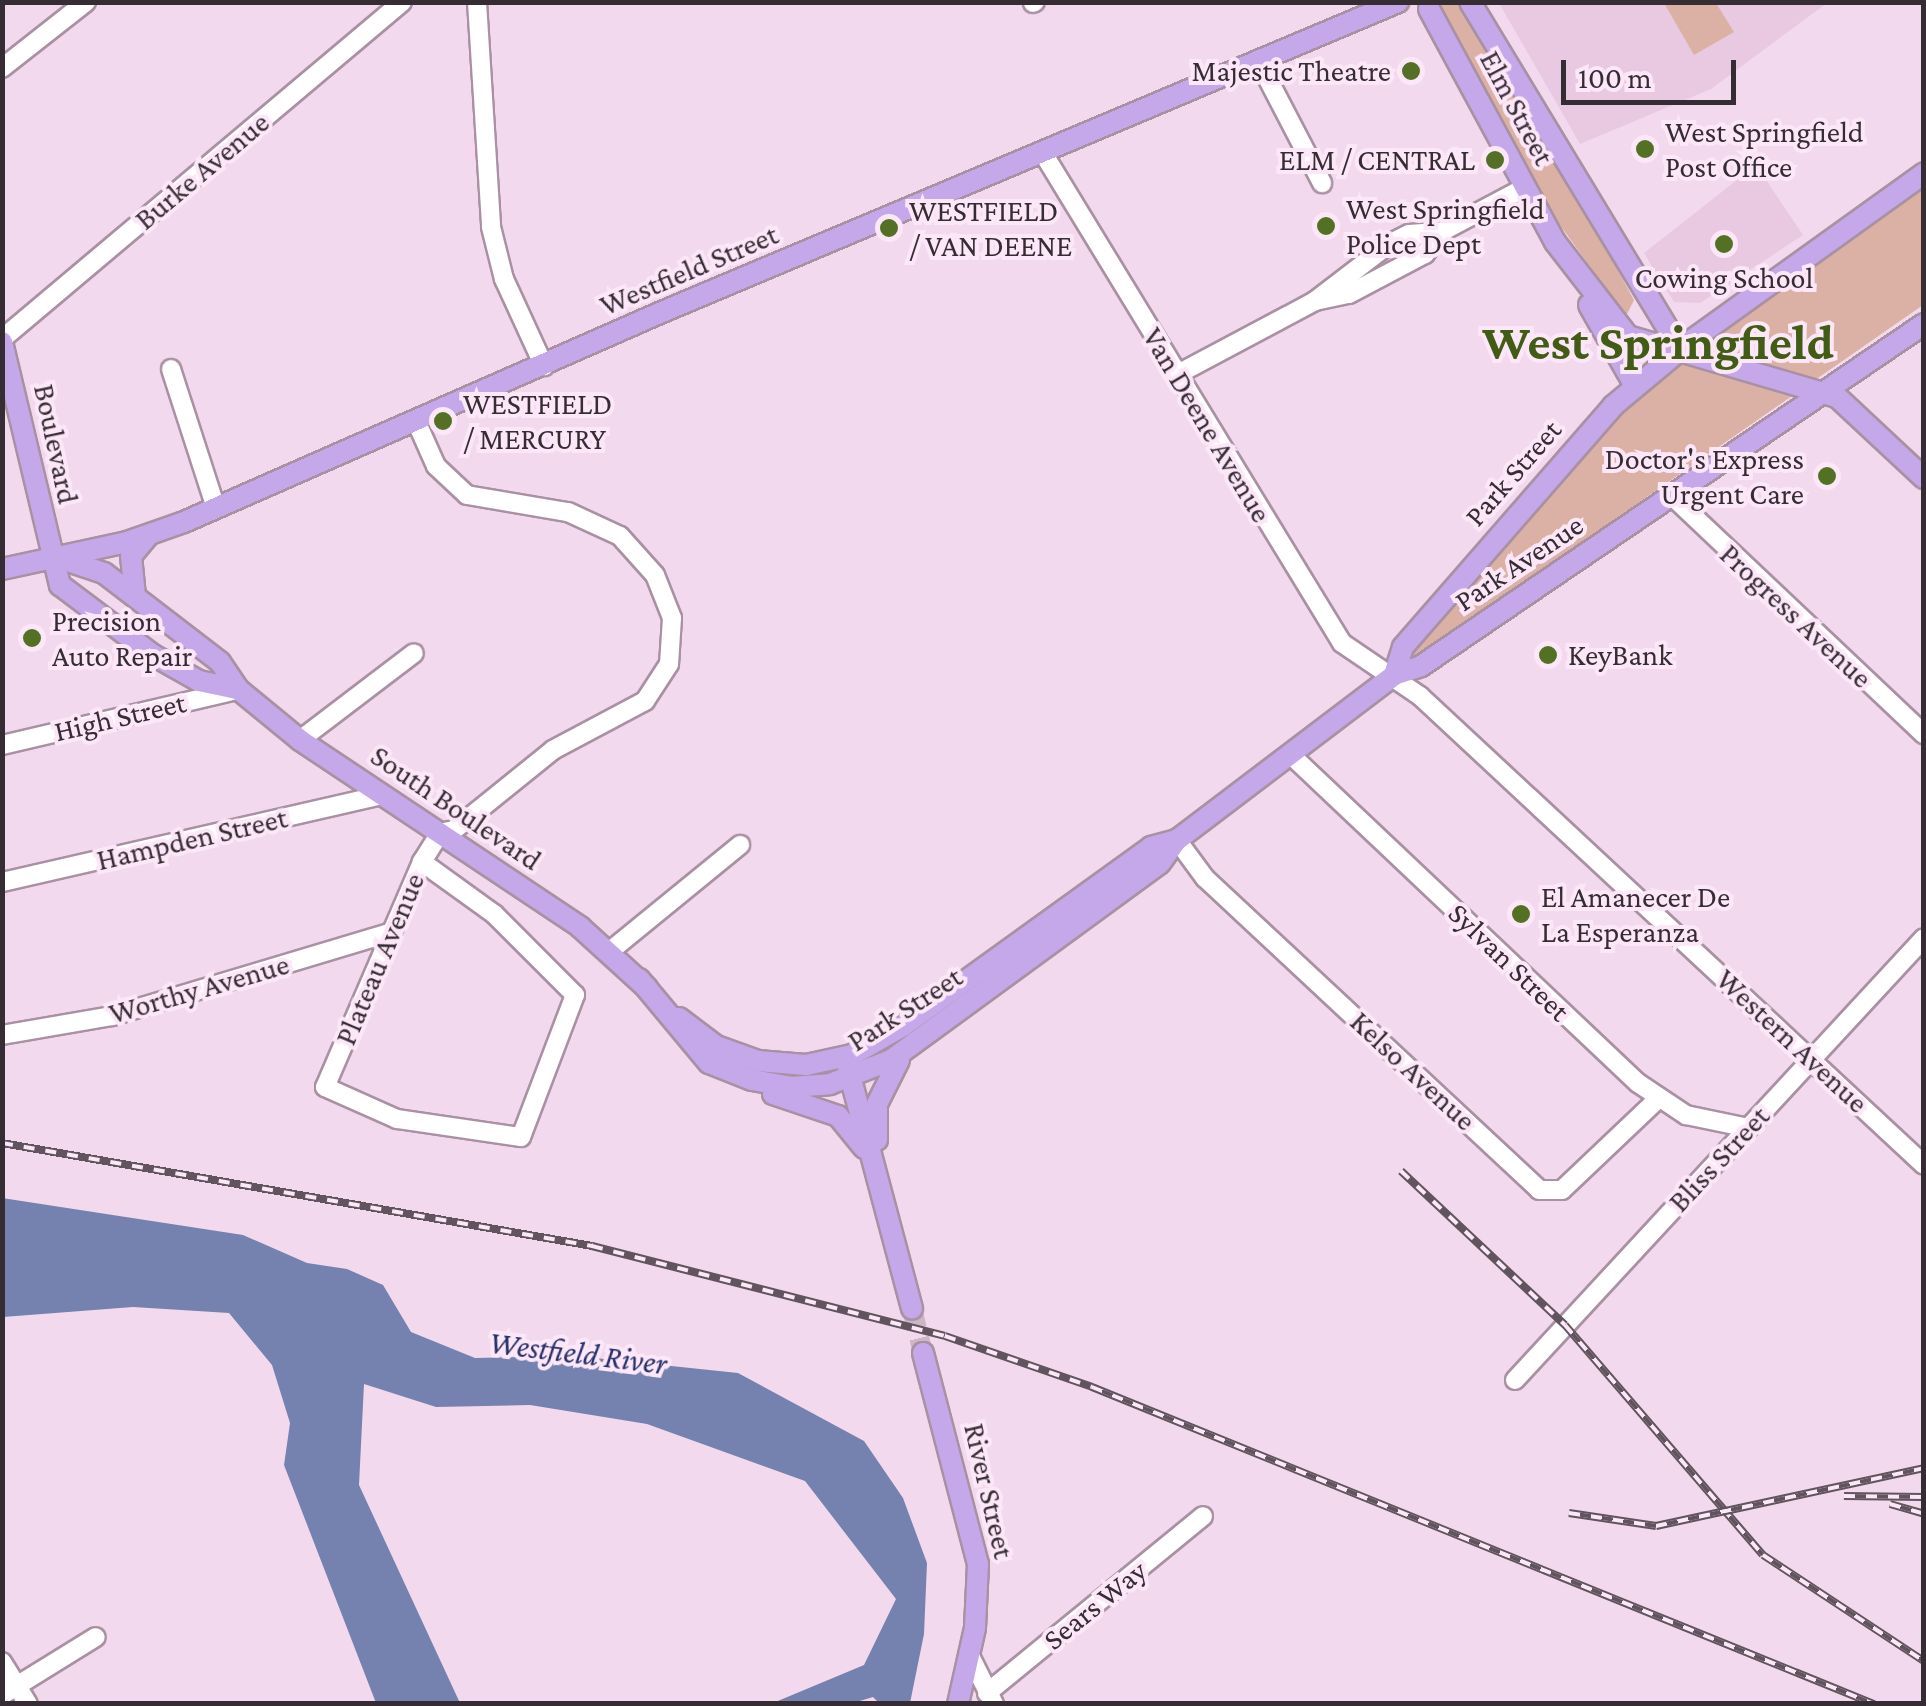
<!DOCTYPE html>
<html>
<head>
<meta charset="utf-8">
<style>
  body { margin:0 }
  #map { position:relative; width:1926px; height:1706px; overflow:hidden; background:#f2d9ed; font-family:"Crimson Pro",serif }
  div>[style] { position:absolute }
  .built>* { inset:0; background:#e9c9e2 }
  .green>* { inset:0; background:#dbb1a6 }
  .water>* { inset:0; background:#7582b0 }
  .major-tunnel>* { height:20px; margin-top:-10px; transform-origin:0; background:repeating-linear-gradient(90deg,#ccb6c8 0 20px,transparent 0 30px) }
  .roads { filter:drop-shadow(2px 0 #a991a3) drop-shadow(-2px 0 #a991a3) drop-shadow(0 2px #a991a3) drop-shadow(0 -2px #a991a3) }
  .minor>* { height:18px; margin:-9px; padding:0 9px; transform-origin:9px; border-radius:9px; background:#fff }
  .major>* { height:20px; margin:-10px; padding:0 10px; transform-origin:10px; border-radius:10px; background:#c5a8e9 }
  .rail>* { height:8px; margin-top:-4px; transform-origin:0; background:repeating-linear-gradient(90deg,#fce7f8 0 11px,#61545e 0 22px); box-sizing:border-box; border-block:2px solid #61545e }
  .dots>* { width:28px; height:28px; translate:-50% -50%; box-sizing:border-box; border:5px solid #fce7f8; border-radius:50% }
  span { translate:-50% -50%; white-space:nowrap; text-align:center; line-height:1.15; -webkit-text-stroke:8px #fce7f8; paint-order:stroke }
  .poi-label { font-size:30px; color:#362c34 }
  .right { translate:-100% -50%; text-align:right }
  .left { translate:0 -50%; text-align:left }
  .street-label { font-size:30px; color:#362c34 }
  .water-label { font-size:32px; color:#253069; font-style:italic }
  .town-label { font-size:50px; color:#425b15; font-weight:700 }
  .frame { position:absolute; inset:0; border:5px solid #362c34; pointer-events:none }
  .scale { position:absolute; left:1561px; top:60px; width:175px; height:45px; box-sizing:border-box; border:5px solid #362c34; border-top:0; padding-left:12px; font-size:30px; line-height:35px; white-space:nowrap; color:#362c34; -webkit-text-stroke:8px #fce7f8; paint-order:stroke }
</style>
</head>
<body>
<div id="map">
  <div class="built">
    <i style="clip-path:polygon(1499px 3px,1827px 3px,1711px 89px,1580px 144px)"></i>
    <i style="clip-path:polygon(1756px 165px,1803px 235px,1700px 303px,1674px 302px,1644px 253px)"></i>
  </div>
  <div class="green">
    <i style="clip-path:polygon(1438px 3px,1472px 3px,1634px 300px,1626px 316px,1557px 221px)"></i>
    <i style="clip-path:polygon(1664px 3px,1716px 3px,1734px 32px,1694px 55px)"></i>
    <i style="clip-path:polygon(1923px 186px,1923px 305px,1415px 658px,1411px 653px,1592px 440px,1665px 373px)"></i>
  </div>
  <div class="water">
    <i style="clip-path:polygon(2px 1198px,243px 1235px,307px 1263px,347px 1269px,383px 1285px,411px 1332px,475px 1358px,576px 1356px,738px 1373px,864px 1441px,903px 1498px,927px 1563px,924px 1634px,910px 1703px,879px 1703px,873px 1697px,853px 1703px,773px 1703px,864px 1665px,896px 1599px,805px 1481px,647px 1424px,530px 1405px,436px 1407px,364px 1384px,359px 1485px,460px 1703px,376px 1703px,284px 1465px,290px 1423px,272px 1365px,229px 1313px,133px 1307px,3px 1317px)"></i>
  </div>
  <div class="major-tunnel">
    <i style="left:912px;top:1309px;width:45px;rotate:76deg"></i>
  </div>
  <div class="roads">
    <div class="minor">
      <i style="left:477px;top:2px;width:225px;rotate:86.4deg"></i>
      <i style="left:491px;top:227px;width:54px;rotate:76deg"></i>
      <i style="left:504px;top:279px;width:96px;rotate:65.3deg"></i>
      <i style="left:1033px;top:3px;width:2px;rotate:-27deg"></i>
      <i style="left:1258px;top:60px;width:139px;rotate:62.5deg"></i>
      <i style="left:2px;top:68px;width:107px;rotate:-38.2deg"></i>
      <i style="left:1043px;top:153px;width:574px;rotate:58.61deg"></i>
      <i style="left:1342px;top:643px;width:94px;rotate:34.2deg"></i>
      <i style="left:1420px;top:696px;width:688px;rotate:42.94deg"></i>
      <i style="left:1315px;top:301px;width:35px;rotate:-12deg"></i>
      <i style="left:1349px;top:294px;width:86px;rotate:-27.8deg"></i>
      <i style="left:1425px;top:254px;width:27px;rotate:-54deg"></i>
      <i style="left:2px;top:339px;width:523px;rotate:-40.11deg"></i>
      <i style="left:171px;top:369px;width:146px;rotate:72.1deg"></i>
      <i style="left:1176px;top:375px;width:157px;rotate:-28deg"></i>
      <i style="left:1315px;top:301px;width:93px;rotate:-37.6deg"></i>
      <i style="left:1389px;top:244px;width:22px;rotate:-27deg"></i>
      <i style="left:1409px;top:234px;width:32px;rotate:-4deg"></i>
      <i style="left:1441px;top:232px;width:96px;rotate:-27.9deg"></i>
      <i style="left:416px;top:421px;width:49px;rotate:66deg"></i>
      <i style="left:436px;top:466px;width:42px;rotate:43.1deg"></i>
      <i style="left:467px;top:495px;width:102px;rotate:9.6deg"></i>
      <i style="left:568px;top:512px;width:57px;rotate:24.8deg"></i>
      <i style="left:620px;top:536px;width:52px;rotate:48.1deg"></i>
      <i style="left:655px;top:575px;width:46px;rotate:68.4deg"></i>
      <i style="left:672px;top:618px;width:46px;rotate:93.7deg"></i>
      <i style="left:669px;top:664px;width:44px;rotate:123deg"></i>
      <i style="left:645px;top:701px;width:104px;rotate:152deg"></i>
      <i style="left:553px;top:750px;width:127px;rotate:141.1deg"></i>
      <i style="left:454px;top:830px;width:14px;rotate:168deg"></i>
      <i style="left:440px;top:833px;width:34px;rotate:122deg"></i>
      <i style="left:422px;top:862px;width:245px;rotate:113.3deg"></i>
      <i style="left:325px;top:1087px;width:79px;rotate:24deg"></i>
      <i style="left:397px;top:1119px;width:125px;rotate:8.3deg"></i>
      <i style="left:521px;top:1137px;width:152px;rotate:-69.2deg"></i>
      <i style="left:575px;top:995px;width:115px;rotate:-135deg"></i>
      <i style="left:494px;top:914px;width:89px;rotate:-144.2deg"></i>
      <i style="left:1672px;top:496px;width:347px;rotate:43.4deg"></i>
      <i style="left:300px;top:740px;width:143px;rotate:-37.3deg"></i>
      <i style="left:2px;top:745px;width:240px;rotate:-13.2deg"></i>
      <i style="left:1292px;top:756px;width:476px;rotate:43.4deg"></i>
      <i style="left:1638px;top:1083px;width:58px;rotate:33.7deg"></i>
      <i style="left:1686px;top:1115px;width:64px;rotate:11.7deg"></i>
      <i style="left:1177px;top:840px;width:47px;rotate:53.6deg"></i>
      <i style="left:1205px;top:878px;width:457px;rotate:43deg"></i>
      <i style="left:1539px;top:1190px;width:23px"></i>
      <i style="left:1562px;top:1190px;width:134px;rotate:-43.5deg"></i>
      <i style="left:2px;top:882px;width:390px;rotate:-12.9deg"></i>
      <i style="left:610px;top:951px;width:168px;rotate:-39.2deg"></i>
      <i style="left:2px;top:1035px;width:112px;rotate:-9.8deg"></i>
      <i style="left:112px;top:1016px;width:292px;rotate:-16.7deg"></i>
      <i style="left:1515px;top:1380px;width:602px;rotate:-47.22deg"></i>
      <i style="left:970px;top:1656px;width:54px;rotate:63.4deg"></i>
      <i style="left:2px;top:1662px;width:49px;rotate:58.2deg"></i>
      <i style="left:987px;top:1693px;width:279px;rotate:-39.3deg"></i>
      <i style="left:2px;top:1695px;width:110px;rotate:-31.7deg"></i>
    </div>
    <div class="major">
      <i style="left:1470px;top:2px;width:408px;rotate:58.8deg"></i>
      <i style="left:1429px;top:9px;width:265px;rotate:61.6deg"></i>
      <i style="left:1555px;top:242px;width:119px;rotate:52.2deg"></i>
      <i style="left:1628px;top:336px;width:218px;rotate:16.3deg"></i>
      <i style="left:1837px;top:397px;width:119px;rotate:43deg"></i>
      <i style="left:1589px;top:305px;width:93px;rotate:60.4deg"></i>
      <i style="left:2px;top:342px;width:250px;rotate:76.6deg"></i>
      <i style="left:60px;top:585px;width:116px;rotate:37deg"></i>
      <i style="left:153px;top:655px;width:53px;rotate:29.5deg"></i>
      <i style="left:199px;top:681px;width:40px;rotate:12deg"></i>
      <i style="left:62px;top:559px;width:44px;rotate:18.4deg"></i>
      <i style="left:104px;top:573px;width:146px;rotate:37.5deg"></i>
      <i style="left:220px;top:662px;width:32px;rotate:56deg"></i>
      <i style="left:238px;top:689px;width:80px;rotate:39.4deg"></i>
      <i style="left:300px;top:740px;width:337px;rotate:33.7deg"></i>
      <i style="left:580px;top:927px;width:91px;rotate:42.3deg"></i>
      <i style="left:2px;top:569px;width:128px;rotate:-12.2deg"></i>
      <i style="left:127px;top:542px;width:60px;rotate:-19.3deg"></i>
      <i style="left:184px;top:522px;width:522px;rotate:-23.72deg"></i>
      <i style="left:662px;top:312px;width:799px;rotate:-22.84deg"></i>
      <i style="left:135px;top:596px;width:40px;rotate:-95.7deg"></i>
      <i style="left:131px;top:556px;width:26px;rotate:-50deg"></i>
      <i style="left:1394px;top:675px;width:28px;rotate:-18deg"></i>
      <i style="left:1421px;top:666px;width:608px;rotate:-34.21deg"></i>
      <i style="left:639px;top:979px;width:109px;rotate:50.2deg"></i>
      <i style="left:709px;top:1063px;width:46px;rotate:21.6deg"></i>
      <i style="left:752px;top:1080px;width:40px;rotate:10deg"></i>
      <i style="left:791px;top:1087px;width:39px;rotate:-4deg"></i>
      <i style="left:830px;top:1084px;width:66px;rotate:-21.5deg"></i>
      <i style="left:891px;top:1060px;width:333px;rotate:-36.2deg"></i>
      <i style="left:1160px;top:863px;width:29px;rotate:-54deg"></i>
      <i style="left:1177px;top:840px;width:273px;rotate:-37.2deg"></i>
      <i style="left:1394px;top:675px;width:29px;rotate:-72deg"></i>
      <i style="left:1403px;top:647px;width:320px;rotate:-48.9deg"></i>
      <i style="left:1613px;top:406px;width:103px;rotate:-39.9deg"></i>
      <i style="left:1692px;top:340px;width:286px;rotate:-35.7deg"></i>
      <i style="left:679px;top:1018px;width:46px;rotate:37.1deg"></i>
      <i style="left:716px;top:1046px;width:45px;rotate:19.7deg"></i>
      <i style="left:758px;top:1061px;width:48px;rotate:4.8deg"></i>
      <i style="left:806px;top:1065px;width:47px;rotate:-12.3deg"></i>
      <i style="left:852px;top:1055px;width:59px;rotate:-29.6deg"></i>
      <i style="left:903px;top:1026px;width:306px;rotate:-35.8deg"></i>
      <i style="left:1151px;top:847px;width:27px;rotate:-15deg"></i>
      <i style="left:848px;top:1068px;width:249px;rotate:75.1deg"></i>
      <i style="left:773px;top:1094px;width:69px;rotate:18.7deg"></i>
      <i style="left:838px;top:1116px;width:41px;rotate:50.9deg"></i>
      <i style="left:877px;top:1140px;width:36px;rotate:-90deg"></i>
      <i style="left:877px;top:1104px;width:49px;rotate:-63.4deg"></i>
      <i style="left:923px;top:1353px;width:218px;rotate:75.4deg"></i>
      <i style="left:978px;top:1564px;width:64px;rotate:92.7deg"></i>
      <i style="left:975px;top:1628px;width:78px;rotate:102.6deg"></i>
    </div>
  </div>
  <div class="rail">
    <i style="left:2px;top:1143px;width:599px;rotate:9.9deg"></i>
    <i style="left:592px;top:1246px;width:364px;rotate:14.3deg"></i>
    <i style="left:945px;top:1336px;width:156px;rotate:19.1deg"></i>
    <i style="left:1092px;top:1387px;width:844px;rotate:22.07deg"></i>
    <i style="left:1401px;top:1171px;width:225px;rotate:43.2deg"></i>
    <i style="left:1565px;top:1325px;width:303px;rotate:49.3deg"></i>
    <i style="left:1763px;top:1555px;width:193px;rotate:33.4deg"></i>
    <i style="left:1844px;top:1496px;width:80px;rotate:0.7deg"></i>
    <i style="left:1890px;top:1504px;width:35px;rotate:16deg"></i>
    <i style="left:1569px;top:1513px;width:88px;rotate:8.5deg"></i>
    <i style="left:1656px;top:1526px;width:274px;rotate:-12.2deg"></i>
  </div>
  <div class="dots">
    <i style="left:1411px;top:71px;background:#547025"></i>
    <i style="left:1645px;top:149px;background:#547025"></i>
    <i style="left:1495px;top:160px;background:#547025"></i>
    <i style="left:1326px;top:226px;background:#547025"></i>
    <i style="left:889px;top:228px;background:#547025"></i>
    <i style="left:1724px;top:244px;background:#547025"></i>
    <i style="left:443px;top:421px;background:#547025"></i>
    <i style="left:1827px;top:476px;background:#547025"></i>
    <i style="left:32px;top:638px;background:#547025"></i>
    <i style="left:1548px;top:655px;background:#547025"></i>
    <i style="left:1521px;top:914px;background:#547025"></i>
  </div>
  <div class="poi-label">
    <span class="right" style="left:1391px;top:71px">Majestic Theatre</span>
    <span class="left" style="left:1665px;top:149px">West Springfield<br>Post Office</span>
    <span class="right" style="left:1475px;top:160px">ELM / CENTRAL</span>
    <span class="left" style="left:1346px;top:226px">West Springfield<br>Police Dept</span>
    <span class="left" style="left:909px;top:228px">WESTFIELD<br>/ VAN DEENE</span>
    <span style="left:1724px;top:278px">Cowing School</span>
    <span class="left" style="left:463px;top:421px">WESTFIELD<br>/ MERCURY</span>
    <span class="right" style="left:1804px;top:476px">Doctor's Express<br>Urgent Care</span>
    <span class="left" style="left:52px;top:638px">Precision<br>Auto Repair</span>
    <span class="left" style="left:1568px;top:655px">KeyBank</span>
    <span class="left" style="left:1541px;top:914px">El Amanecer De<br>La Esperanza</span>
  </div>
  <div class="street-label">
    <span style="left:1517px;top:108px;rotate:62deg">Elm Street</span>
    <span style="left:202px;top:171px;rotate:-40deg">Burke Avenue</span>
    <span style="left:689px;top:270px;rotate:-23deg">Westfield Street</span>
    <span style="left:1207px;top:425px;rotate:59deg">Van Deene Avenue</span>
    <span style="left:56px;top:444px;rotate:78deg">Boulevard</span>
    <span style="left:1513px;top:473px;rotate:-49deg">Park Street</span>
    <span style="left:1519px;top:563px;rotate:-34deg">Park Avenue</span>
    <span style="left:1796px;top:616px;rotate:43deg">Progress Avenue</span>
    <span style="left:120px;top:717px;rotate:-13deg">High Street</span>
    <span style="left:456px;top:808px;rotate:34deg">South Boulevard</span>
    <span style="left:192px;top:839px;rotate:-13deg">Hampden Street</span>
    <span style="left:380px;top:959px;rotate:-67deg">Plateau Avenue</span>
    <span style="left:1509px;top:962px;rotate:44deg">Sylvan Street</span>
    <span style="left:199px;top:989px;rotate:-16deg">Worthy Avenue</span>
    <span style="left:905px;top:1009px;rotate:-33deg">Park Street</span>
    <span style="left:1792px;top:1041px;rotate:43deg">Western Avenue</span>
    <span style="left:1413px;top:1071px;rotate:43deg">Kelso Avenue</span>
    <span style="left:1719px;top:1159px;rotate:-47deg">Bliss Street</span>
    <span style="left:989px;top:1491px;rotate:77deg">River Street</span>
    <span style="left:1095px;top:1605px;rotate:-39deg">Sears Way</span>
  </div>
  <div class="water-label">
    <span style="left:578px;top:1353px;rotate:7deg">Westfield River</span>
  </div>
  <div class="town-label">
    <span style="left:1658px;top:343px">West Springfield</span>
  </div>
  <div class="frame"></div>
  <div class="scale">100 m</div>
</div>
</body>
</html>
